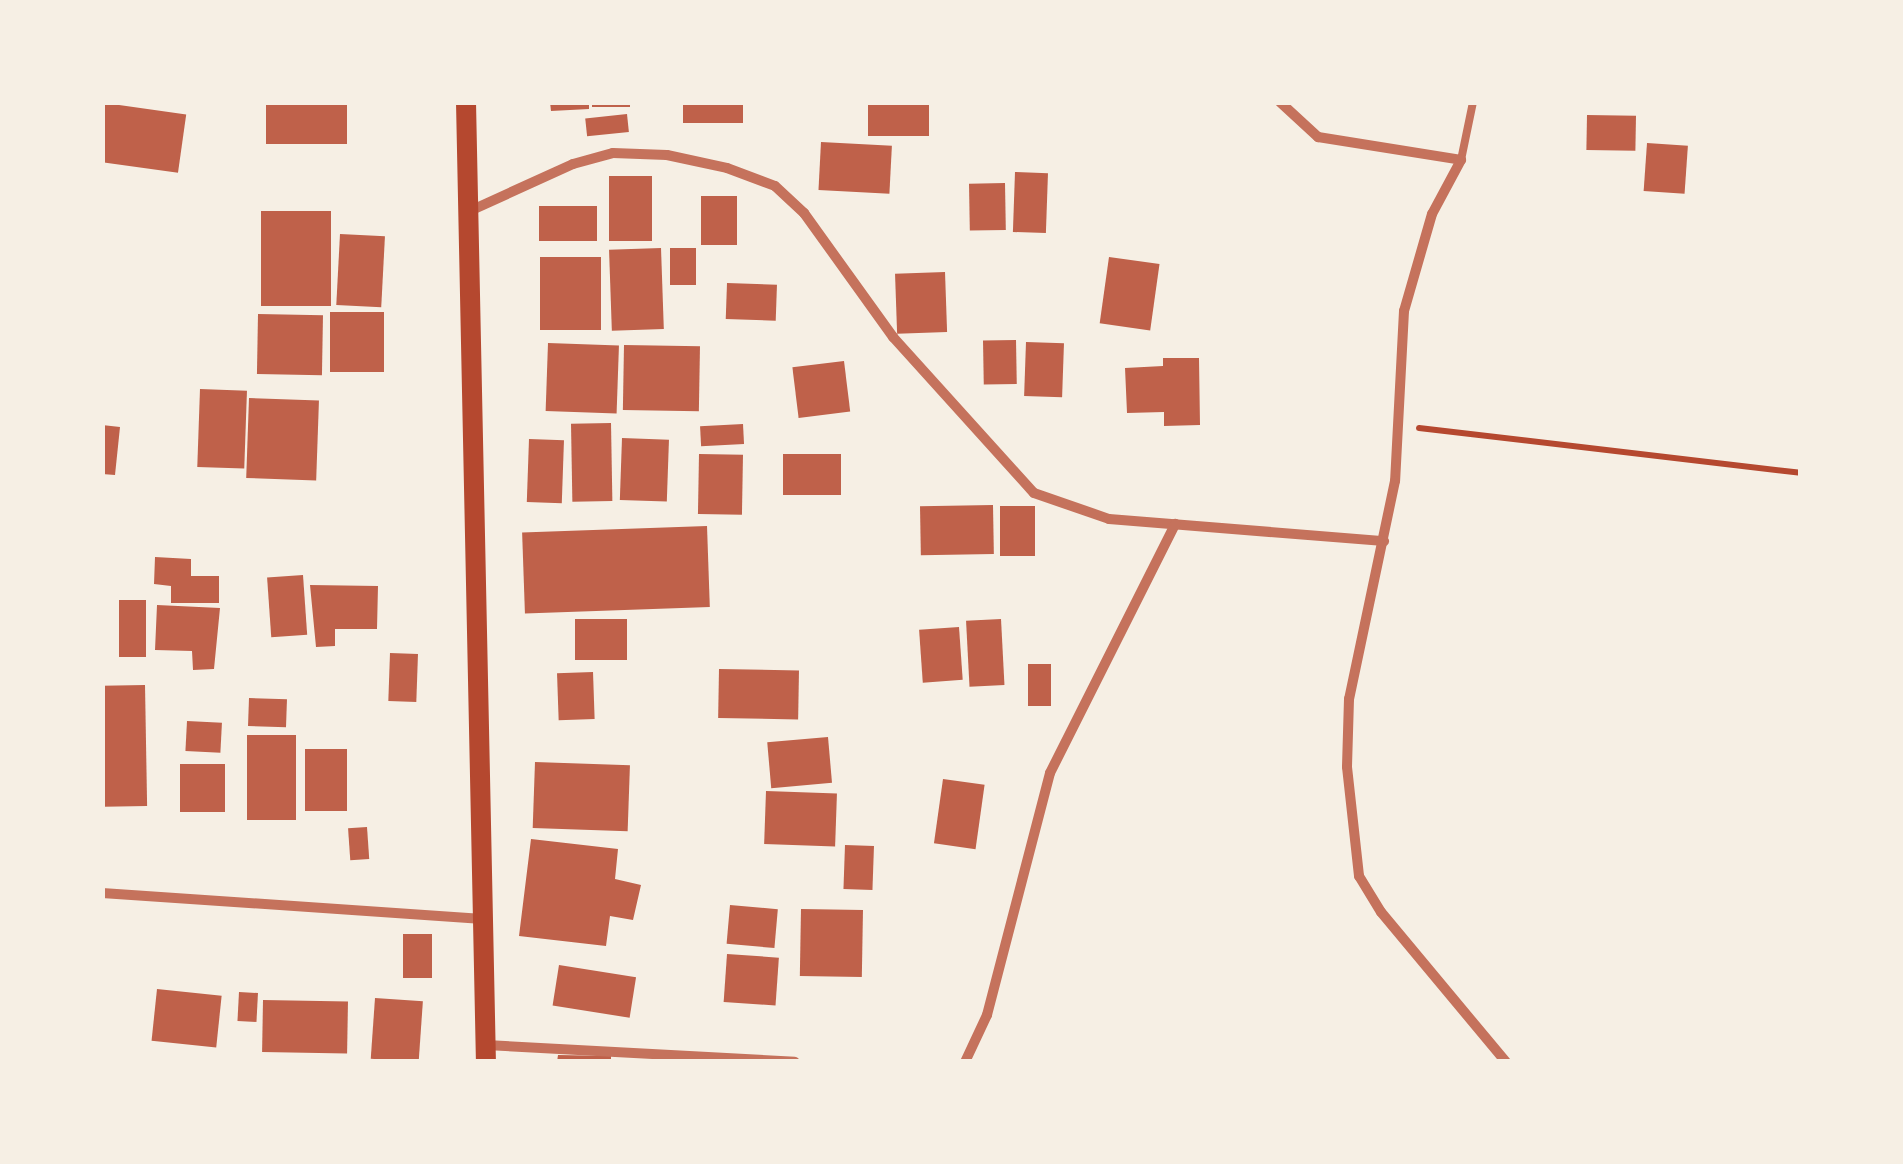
<!DOCTYPE html>
<html>
<head>
<meta charset="utf-8">
<style>
  body { margin:0 }
  #map { position:relative; width:1903px; height:1164px; overflow:hidden; background:#f6efe4; font-family:Barlow,sans-serif }
  div>[style] { position:absolute }
  .building>* { inset:0; background:#bf614a; transform-origin:0 0 }
  .path>* { height:6px; margin:-3px; padding:0 3px; transform-origin:3px; border-radius:3px; background:#b5482f }
  .service>* { height:8px; margin:-4px; padding:0 4px; transform-origin:4px; border-radius:4px; background:#c5725c }
  .minor>* { height:10px; margin:-5px; padding:0 5px; transform-origin:5px; border-radius:5px; background:#c5725c }
  .secondary>* { height:20px; margin:-10px; padding:0 10px; transform-origin:10px; border-radius:10px; background:#b5482f }
  span { translate:-50% -50%; white-space:nowrap; text-align:center; line-height:1.15; -webkit-text-stroke:10px #f6efe4; paint-order:stroke }
  .frame { position:absolute; inset:0; border:105px solid #f6efe4; pointer-events:none }
</style>
</head>
<body>
<div id="map">
  <div class="building">
    <i style="left:266px;top:102px;width:81px;height:42px"></i>
    <i style="clip-path:polygon(550px 102px,589px 102px,589px 109px,551px 111px)"></i>
    <i style="left:592px;top:102px;width:38px;height:5px"></i>
    <i style="left:683px;top:102px;width:60px;height:21px"></i>
    <i style="left:868px;top:102px;width:61px;height:34px"></i>
    <i style="left:105px;top:103px;width:82px;height:59px;rotate:8deg"></i>
    <i style="left:627px;top:114px;width:18px;height:42px;rotate:84deg"></i>
    <i style="left:1587px;top:115px;width:49px;height:35px;rotate:1deg"></i>
    <i style="left:821px;top:142px;width:71px;height:48px;rotate:3deg"></i>
    <i style="left:1647px;top:143px;width:41px;height:48px;rotate:4deg"></i>
    <i style="left:1015px;top:172px;width:33px;height:60px;rotate:2deg"></i>
    <i style="left:609px;top:176px;width:43px;height:65px"></i>
    <i style="left:1005px;top:183px;width:47px;height:36px;rotate:89deg"></i>
    <i style="left:701px;top:196px;width:36px;height:49px"></i>
    <i style="left:597px;top:206px;width:35px;height:58px;rotate:90deg"></i>
    <i style="left:261px;top:211px;width:70px;height:95px"></i>
    <i style="left:340px;top:234px;width:45px;height:71px;rotate:3deg"></i>
    <i style="left:661px;top:248px;width:81px;height:52px;rotate:88deg"></i>
    <i style="left:670px;top:248px;width:26px;height:37px"></i>
    <i style="left:540px;top:257px;width:61px;height:73px"></i>
    <i style="left:1109px;top:257px;width:51px;height:67px;rotate:8deg"></i>
    <i style="left:945px;top:272px;width:60px;height:50px;rotate:88deg"></i>
    <i style="left:727px;top:283px;width:50px;height:36px;rotate:2deg"></i>
    <i style="left:330px;top:312px;width:54px;height:60px"></i>
    <i style="left:258px;top:314px;width:65px;height:60px;rotate:1deg"></i>
    <i style="left:1016px;top:340px;width:44px;height:33px;rotate:89deg"></i>
    <i style="left:1026px;top:342px;width:38px;height:54px;rotate:2deg"></i>
    <i style="left:548px;top:343px;width:71px;height:68px;rotate:2deg"></i>
    <i style="left:624px;top:345px;width:76px;height:65px;rotate:1deg"></i>
    <i style="clip-path:polygon(1163px 358px,1199px 358px,1200px 425px,1164px 426px,1164px 412px,1127px 413px,1125px 368px,1163px 366px)"></i>
    <i style="left:844px;top:361px;width:51px;height:52px;rotate:83deg"></i>
    <i style="left:200px;top:389px;width:47px;height:78px;rotate:2deg"></i>
    <i style="left:249px;top:398px;width:70px;height:80px;rotate:2deg"></i>
    <i style="left:611px;top:423px;width:78px;height:40px;rotate:89deg"></i>
    <i style="left:743px;top:424px;width:20px;height:43px;rotate:87deg"></i>
    <i style="clip-path:polygon(102px 425px,120px 427px,115px 475px,102px 474px)"></i>
    <i style="left:622px;top:438px;width:47px;height:62px;rotate:2deg"></i>
    <i style="left:529px;top:439px;width:35px;height:63px;rotate:2deg"></i>
    <i style="left:699px;top:454px;width:44px;height:60px;rotate:1deg"></i>
    <i style="left:783px;top:454px;width:58px;height:41px"></i>
    <i style="left:993px;top:505px;width:49px;height:73px;rotate:89deg"></i>
    <i style="left:1000px;top:506px;width:35px;height:50px"></i>
    <i style="left:707px;top:526px;width:81px;height:185px;rotate:88deg"></i>
    <i style="clip-path:polygon(155px 557px,191px 559px,191px 576px,219px 576px,219px 603px,171px 603px,171px 586px,154px 584px)"></i>
    <i style="left:303px;top:575px;width:60px;height:36px;rotate:86deg"></i>
    <i style="clip-path:polygon(310px 585px,378px 586px,377px 629px,335px 629px,335px 646px,316px 647px)"></i>
    <i style="left:146px;top:600px;width:57px;height:27px;rotate:90deg"></i>
    <i style="clip-path:polygon(157px 605px,220px 608px,214px 669px,193px 670px,192px 651px,155px 650px)"></i>
    <i style="left:627px;top:619px;width:41px;height:52px;rotate:90deg"></i>
    <i style="left:1001px;top:619px;width:66px;height:35px;rotate:87deg"></i>
    <i style="left:959px;top:627px;width:53px;height:40px;rotate:86deg"></i>
    <i style="left:390px;top:653px;width:28px;height:48px;rotate:2deg"></i>
    <i style="left:1028px;top:664px;width:23px;height:42px"></i>
    <i style="left:719px;top:669px;width:80px;height:49px;rotate:1deg"></i>
    <i style="left:593px;top:672px;width:47px;height:36px;rotate:88deg"></i>
    <i style="left:145px;top:685px;width:121px;height:43px;rotate:89deg"></i>
    <i style="left:249px;top:698px;width:38px;height:28px;rotate:2deg"></i>
    <i style="left:187px;top:721px;width:35px;height:30px;rotate:3deg"></i>
    <i style="left:247px;top:735px;width:49px;height:85px"></i>
    <i style="left:828px;top:737px;width:46px;height:61px;rotate:85deg"></i>
    <i style="left:305px;top:749px;width:42px;height:62px"></i>
    <i style="left:535px;top:762px;width:95px;height:66px;rotate:2deg"></i>
    <i style="left:180px;top:764px;width:45px;height:48px"></i>
    <i style="left:943px;top:779px;width:42px;height:65px;rotate:8deg"></i>
    <i style="left:766px;top:791px;width:71px;height:53px;rotate:2deg"></i>
    <i style="left:367px;top:827px;width:32px;height:19px;rotate:86deg"></i>
    <i style="clip-path:polygon(531px 839px,618px 849px,615px 879px,641px 885px,633px 920px,610px 916px,606px 946px,519px 936px)"></i>
    <i style="left:845px;top:845px;width:29px;height:44px;rotate:2deg"></i>
    <i style="left:730px;top:905px;width:48px;height:39px;rotate:5deg"></i>
    <i style="left:801px;top:909px;width:62px;height:67px;rotate:1deg"></i>
    <i style="left:432px;top:934px;width:44px;height:29px;rotate:90deg"></i>
    <i style="left:727px;top:954px;width:52px;height:48px;rotate:4deg"></i>
    <i style="left:559px;top:965px;width:78px;height:41px;rotate:9deg"></i>
    <i style="left:157px;top:989px;width:65px;height:52px;rotate:6deg"></i>
    <i style="left:239px;top:992px;width:19px;height:29px;rotate:3deg"></i>
    <i style="left:375px;top:998px;width:48px;height:61px;rotate:4deg"></i>
    <i style="left:263px;top:1000px;width:85px;height:52px;rotate:1deg"></i>
    <i style="clip-path:polygon(558px 1055px,611px 1056px,611px 1062px,557px 1062px)"></i>
  </div>
  <div class="path">
    <i style="left:1419px;top:428px;width:384px;rotate:6.7deg"></i>
  </div>
  <div class="service">
    <i style="left:1461px;top:160px;width:59px;rotate:-78.3deg"></i>
  </div>
  <div class="minor">
    <i style="left:1280px;top:102px;width:52px;rotate:42.6deg"></i>
    <i style="left:1318px;top:137px;width:145px;rotate:9.1deg"></i>
    <i style="left:1461px;top:160px;width:61px;rotate:118.2deg"></i>
    <i style="left:1432px;top:214px;width:101px;rotate:106.1deg"></i>
    <i style="left:1404px;top:311px;width:170px;rotate:93deg"></i>
    <i style="left:1395px;top:481px;width:223px;rotate:101.9deg"></i>
    <i style="left:1349px;top:699px;width:68px;rotate:91.7deg"></i>
    <i style="left:1347px;top:767px;width:110px;rotate:83.7deg"></i>
    <i style="left:1359px;top:876px;width:42px;rotate:58.6deg"></i>
    <i style="left:1381px;top:912px;width:195px;rotate:50.2deg"></i>
    <i style="left:472px;top:210px;width:111px;rotate:-24.5deg"></i>
    <i style="left:573px;top:164px;width:41px;rotate:-15.4deg"></i>
    <i style="left:613px;top:153px;width:54px;rotate:2.1deg"></i>
    <i style="left:667px;top:155px;width:61px;rotate:12.2deg"></i>
    <i style="left:727px;top:168px;width:51px;rotate:20.6deg"></i>
    <i style="left:775px;top:186px;width:40px;rotate:43deg"></i>
    <i style="left:804px;top:213px;width:153px;rotate:54.3deg"></i>
    <i style="left:893px;top:337px;width:210px;rotate:47.9deg"></i>
    <i style="left:1034px;top:493px;width:79px;rotate:19.1deg"></i>
    <i style="left:1109px;top:519px;width:276px;rotate:4.6deg"></i>
    <i style="left:102px;top:893px;width:378px;rotate:3.9deg"></i>
    <i style="left:486px;top:1045px;width:309px;rotate:3.1deg"></i>
    <i style="left:965px;top:1062px;width:52px;rotate:-64.9deg"></i>
    <i style="left:987px;top:1015px;width:250px;rotate:-75.4deg"></i>
    <i style="left:1050px;top:773px;width:279px;rotate:-63.3deg"></i>
  </div>
  <div class="secondary">
    <i style="left:466px;top:102px;width:960px;rotate:88.81deg"></i>
  </div>
  <div class="frame"></div>
</div>
</body>
</html>
